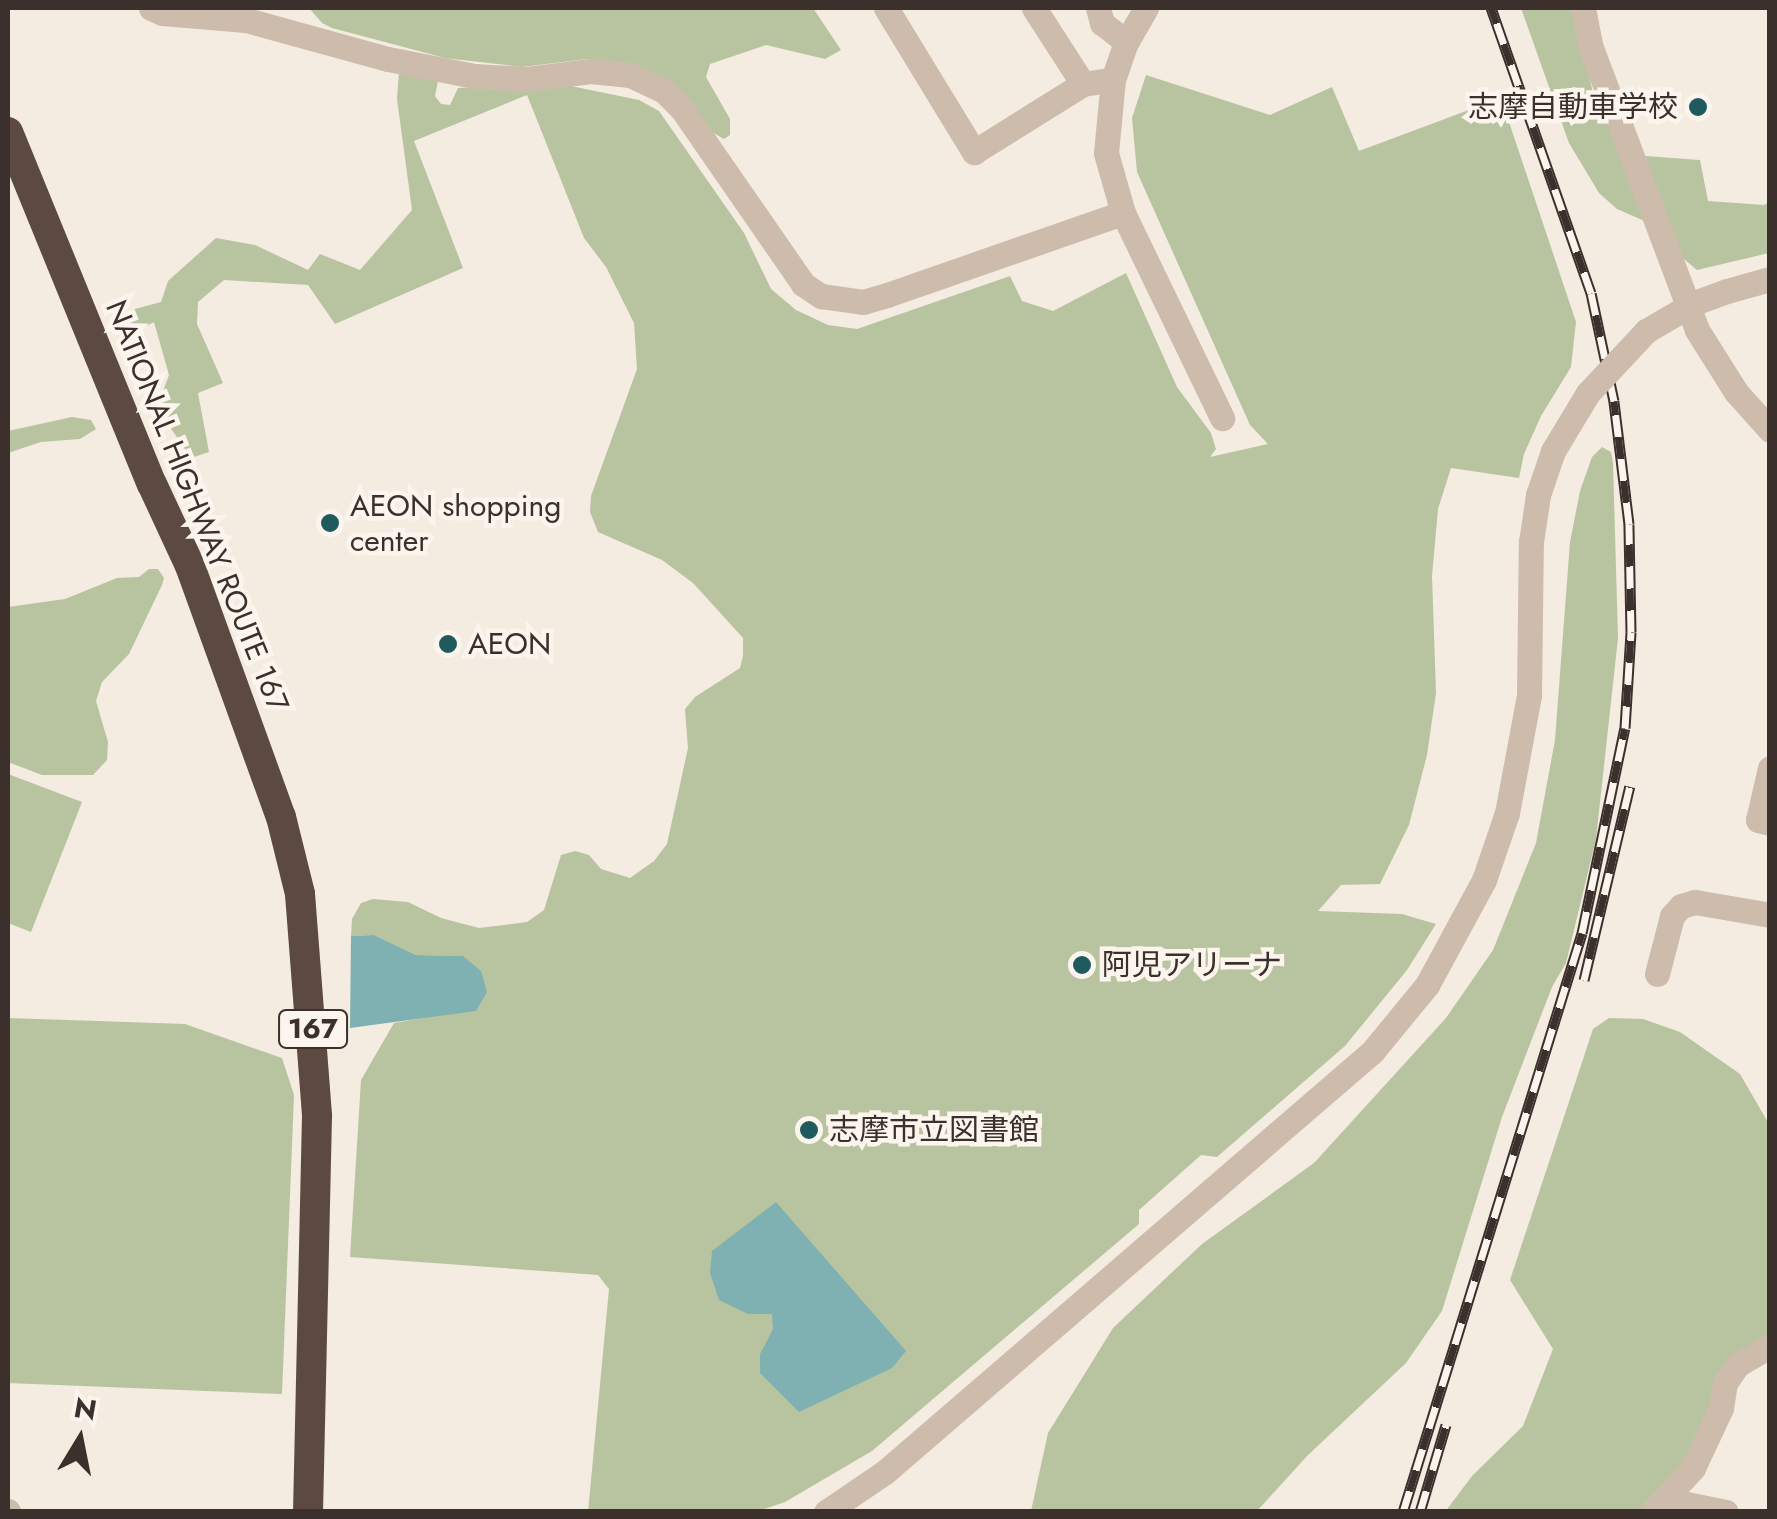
<!DOCTYPE html>
<html>
<head>
<meta charset="utf-8">
<style>
  body { margin:0 }
  #map { position:relative; width:1777px; height:1519px; overflow:hidden; background:#f4ebe1; font-family:Jost,"Noto Sans JP",sans-serif }
  div>[style] { position:absolute }
  .green>* { inset:0; background:#b8c4a0 }
  .water>* { inset:0; background:#7fb0b2 }
  .minor>* { height:25px; margin:-12.5px; padding:0 12.5px; transform-origin:12.5px; border-radius:12.5px; background:#cdbbac }
  .highway>* { height:30px; margin:-15px; padding:0 15px; transform-origin:15px; border-radius:15px; background:#5c4a42 }
  .rail>* { height:11px; margin-top:-5.5px; transform-origin:0; background:repeating-linear-gradient(90deg,#fbf5ee 0 22px,#3b302b 0 44px); box-sizing:border-box; border-block:2px solid #3b302b }
  .minor-bridge>* { height:25px; margin:-12.5px; padding:0 12.5px; transform-origin:12.5px; border-radius:12.5px; background:#cdbbac }
  .dots>* { width:28px; height:28px; translate:-50% -50%; box-sizing:border-box; border:5px solid #fbf5ee; border-radius:50% }
  span { translate:-50% -50%; white-space:nowrap; text-align:center; line-height:1.15; -webkit-text-stroke:9px #fbf5ee; paint-order:stroke }
  .shield-label span { padding:2px 8px; background:#fbf5ee; border:2px solid; border-radius:8px; -webkit-text-stroke-width:0 }
  .shield-label { font-size:28px; color:#3b302b; font-weight:700 }
  .poi-label { font-size:30px; color:#3b302b }
  .right { translate:-100% -50%; text-align:right }
  .left { translate:0 -50%; text-align:left }
  .street-label { font-size:30px; color:#3b302b }
  .frame { position:absolute; inset:0; border:10px solid #3b302b; pointer-events:none }
  .north { position:absolute; left:30px; top:1389px; width:100px; height:100px; -webkit-text-stroke:8px #fbf5ee; paint-order:stroke; rotate:10deg; font-size:28px; font-weight:700; line-height:40px; text-align:center; color:#3b302b }
  .north::after { content:''; display:block; margin:auto; width:35px; height:45px; background:#3b302b; clip-path:polygon(50% 0,100% 100%,50% 72%,0 100%) }
</style>
</head>
<body>
<div id="map">
  <div class="green">
    <i style="clip-path:polygon(309px 8px,813px 8px,841px 50px,825px 59px,766px 45px,710px 64px,706px 77px,730px 119px,730px 135px,724px 139px,587px 59px,522px 67px,445px 58px,332px 28px,322px 23px)"></i>
    <i style="clip-path:polygon(1521px 8px,1574px 8px,1593px 93px,1610px 131px,1632px 155px,1700px 160px,1708px 201px,1764px 205px,1769px 202px,1769px 253px,1697px 270px,1684px 259px,1672px 233px,1617px 209px,1599px 193px,1569px 143px)"></i>
    <i style="clip-path:polygon(399px 73px,438px 81px,435px 96px,441px 104px,450px 105px,458px 88px,556px 83px,639px 100px,659px 111px,744px 233px,771px 289px,796px 310px,828px 325px,857px 329px,1010px 276px,1022px 301px,1053px 311px,1126px 273px,1177px 387px,1211px 433px,1216px 449px,1210px 457px,1268px 444px,1250px 425px,1137px 172px,1132px 118px,1146px 75px,1270px 115px,1332px 87px,1359px 151px,1501px 98px,1576px 322px,1571px 367px,1541px 416px,1524px 454px,1519px 478px,1451px 468px,1438px 509px,1432px 576px,1436px 693px,1427px 755px,1409px 825px,1380px 884px,1341px 885px,1318px 911px,1402px 914px,1436px 924px,1407px 970px,1345px 1046px,1217px 1157px,1201px 1155px,1139px 1210px,1139px 1224px,872px 1451px,785px 1502px,758px 1511px,588px 1512px,609px 1289px,598px 1275px,350px 1257px,361px 1080px,394px 1023px,423px 1018px,463px 956px,416px 955px,374px 935px,351px 936px,352px 919px,361px 903px,373px 899px,408px 902px,441px 918px,479px 928px,527px 922px,544px 910px,561px 855px,575px 851px,589px 855px,601px 869px,630px 878px,654px 861px,667px 844px,688px 748px,685px 709px,695px 697px,740px 668px,743px 656px,743px 638px,693px 583px,662px 560px,598px 532px,590px 512px,591px 496px,637px 369px,634px 323px,606px 267px,584px 238px,527px 95px,414px 141px,463px 268px,335px 324px,308px 285px,224px 280px,198px 302px,197px 324px,223px 383px,198px 393px,209px 452px,191px 458px,172px 430px,158px 405px,169px 375px,154px 322px,126px 337px,123px 322px,131px 310px,161px 302px,168px 281px,216px 238px,255px 245px,308px 270px,320px 254px,360px 270px,412px 210px,397px 99px)"></i>
    <i style="clip-path:polygon(72px 417px,91px 420px,96px 429px,80px 439px,41px 442px,8px 453px,8px 431px)"></i>
    <i style="clip-path:polygon(1602px 447px,1611px 452px,1613px 463px,1618px 638px,1596px 839px,1566px 963px,1552px 987px,1502px 1117px,1442px 1311px,1406px 1363px,1307px 1456px,1257px 1511px,1031px 1511px,1048px 1433px,1113px 1328px,1202px 1244px,1314px 1163px,1446px 1018px,1493px 950px,1536px 843px,1555px 740px,1570px 542px,1580px 491px,1592px 457px)"></i>
    <i style="clip-path:polygon(149px 569px,158px 569px,164px 578px,162px 585px,129px 654px,102px 682px,96px 701px,108px 742px,107px 760px,93px 775px,42px 775px,8px 762px,8px 607px,65px 599px,117px 578px,139px 577px)"></i>
    <i style="clip-path:polygon(8px 774px,82px 802px,31px 932px,8px 923px)"></i>
    <i style="clip-path:polygon(8px 1018px,185px 1024px,282px 1058px,294px 1095px,282px 1394px,8px 1383px)"></i>
    <i style="clip-path:polygon(1609px 1018px,1643px 1019px,1680px 1032px,1740px 1074px,1769px 1124px,1769px 1339px,1706px 1419px,1683px 1468px,1639px 1511px,1445px 1512px,1472px 1476px,1523px 1426px,1553px 1349px,1510px 1280px,1593px 1029px)"></i>
  </div>
  <div class="water">
    <i style="clip-path:polygon(374px 935px,416px 955px,463px 956px,481px 971px,487px 992px,476px 1011px,350px 1028px,351px 936px)"></i>
    <i style="clip-path:polygon(776px 1202px,906px 1351px,892px 1368px,799px 1412px,760px 1373px,760px 1354px,773px 1329px,772px 1314px,748px 1314px,719px 1300px,710px 1273px,712px 1251px)"></i>
  </div>
  <div class="minor">
    <i style="left:151px;top:8px;width:12px;rotate:24deg"></i>
    <i style="left:162px;top:13px;width:84px;rotate:4.8deg"></i>
    <i style="left:246px;top:20px;width:147px;rotate:15.4deg"></i>
    <i style="left:388px;top:59px;width:88px;rotate:11.2deg"></i>
    <i style="left:474px;top:76px;width:53px;rotate:3.2deg"></i>
    <i style="left:527px;top:79px;width:64px;rotate:-7.2deg"></i>
    <i style="left:590px;top:71px;width:40px;rotate:5.7deg"></i>
    <i style="left:630px;top:75px;width:38px;rotate:25deg"></i>
    <i style="left:664px;top:91px;width:25px;rotate:45deg"></i>
    <i style="left:682px;top:109px;width:213px;rotate:55.3deg"></i>
    <i style="left:803px;top:284px;width:22px;rotate:34deg"></i>
    <i style="left:821px;top:296px;width:42px;rotate:8.1deg"></i>
    <i style="left:863px;top:302px;width:25px;rotate:-16deg"></i>
    <i style="left:887px;top:295px;width:250px;rotate:-19.2deg"></i>
    <i style="left:886px;top:8px;width:169px;rotate:58.6deg"></i>
    <i style="left:974px;top:152px;width:128px;rotate:-32deg"></i>
    <i style="left:1083px;top:84px;width:30px;rotate:-9deg"></i>
    <i style="left:1034px;top:8px;width:90px;rotate:57.2deg"></i>
    <i style="left:1098px;top:8px;width:16px;rotate:75deg"></i>
    <i style="left:1102px;top:23px;width:31px;rotate:38deg"></i>
    <i style="left:1146px;top:8px;width:39px;rotate:120deg"></i>
    <i style="left:1126px;top:42px;width:39px;rotate:109deg"></i>
    <i style="left:1113px;top:79px;width:74px;rotate:95.4deg"></i>
    <i style="left:1106px;top:153px;width:62px;rotate:74.2deg"></i>
    <i style="left:1123px;top:213px;width:228px;rotate:64.2deg"></i>
    <i style="left:1583px;top:8px;width:38px;rotate:79deg"></i>
    <i style="left:1590px;top:45px;width:304px;rotate:69.4deg"></i>
    <i style="left:1697px;top:330px;width:73px;rotate:57.8deg"></i>
    <i style="left:1736px;top:392px;width:51px;rotate:48.2deg"></i>
    <i style="left:1727px;top:291px;width:45px;rotate:-15.6deg"></i>
    <i style="left:1770px;top:768px;width:53px;rotate:103deg"></i>
    <i style="left:1758px;top:820px;width:12px;rotate:14deg"></i>
    <i style="left:1657px;top:974px;width:60px;rotate:-75.5deg"></i>
    <i style="left:1672px;top:916px;width:13px;rotate:-48deg"></i>
    <i style="left:1681px;top:906px;width:15px;rotate:-16deg"></i>
    <i style="left:1695px;top:902px;width:76px;rotate:9.8deg"></i>
    <i style="left:1667px;top:1500px;width:60px;rotate:11.5deg"></i>
    <i style="left:8px;top:1511px;width:1px;rotate:90deg"></i>
    <i style="left:826px;top:1512px;width:71px;rotate:-34.1deg"></i>
    <i style="left:885px;top:1472px;width:643px;rotate:-40.78deg"></i>
    <i style="left:1372px;top:1052px;width:87px;rotate:-50.6deg"></i>
    <i style="left:1427px;top:985px;width:119px;rotate:-61.5deg"></i>
    <i style="left:1484px;top:880px;width:71px;rotate:-71.1deg"></i>
    <i style="left:1507px;top:813px;width:120px;rotate:-79.4deg"></i>
    <i style="left:1529px;top:695px;width:153px;rotate:-89.3deg"></i>
    <i style="left:1531px;top:542px;width:48px;rotate:-81.5deg"></i>
    <i style="left:1538px;top:495px;width:46px;rotate:-71.2deg"></i>
    <i style="left:1553px;top:451px;width:68px;rotate:-58.9deg"></i>
    <i style="left:1652px;top:1512px;width:60px;rotate:-47deg"></i>
    <i style="left:1693px;top:1468px;width:66px;rotate:-65deg"></i>
    <i style="left:1721px;top:1408px;width:25px;rotate:-81deg"></i>
    <i style="left:1725px;top:1383px;width:22px;rotate:-56deg"></i>
    <i style="left:1737px;top:1365px;width:38px;rotate:-30deg"></i>
  </div>
  <div class="highway">
    <i style="left:8px;top:132px;width:380px;rotate:67.8deg"></i>
    <i style="left:152px;top:484px;width:90px;rotate:65.1deg"></i>
    <i style="left:190px;top:566px;width:267px;rotate:70.1deg"></i>
    <i style="left:281px;top:817px;width:79px;rotate:76.1deg"></i>
    <i style="left:300px;top:894px;width:223px;rotate:85.6deg"></i>
    <i style="left:317px;top:1116px;width:396px;rotate:91.3deg"></i>
  </div>
  <div class="rail">
    <i style="left:1584px;top:980px;width:199px;rotate:-76.7deg"></i>
    <i style="left:1403px;top:1512px;width:606px;rotate:-72.82deg"></i>
    <i style="left:1582px;top:933px;width:209px;rotate:-78.2deg"></i>
    <i style="left:1625px;top:728px;width:96px;rotate:-86.4deg"></i>
    <i style="left:1631px;top:632px;width:108px;rotate:-91.1deg"></i>
    <i style="left:1629px;top:524px;width:124px;rotate:-97deg"></i>
    <i style="left:1614px;top:401px;width:110px;rotate:-102deg"></i>
    <i style="left:1591px;top:293px;width:302px;rotate:-109.3deg"></i>
    <i style="left:1420px;top:1512px;width:91px;rotate:-73.4deg"></i>
  </div>
  <div class="minor-bridge">
    <i style="left:1588px;top:393px;width:85px;rotate:-46.9deg"></i>
    <i style="left:1646px;top:331px;width:56px;rotate:-30.3deg"></i>
    <i style="left:1694px;top:303px;width:35px;rotate:-20deg"></i>
  </div>
  <div class="dots">
    <i style="left:1698px;top:107px;background:#1f5a5e"></i>
    <i style="left:330px;top:523px;background:#1f5a5e"></i>
    <i style="left:448px;top:644px;background:#1f5a5e"></i>
    <i style="left:1082px;top:965px;background:#1f5a5e"></i>
    <i style="left:809px;top:1130px;background:#1f5a5e"></i>
  </div>
  <div class="shield-label">
    <span style="left:313px;top:1029px">167</span>
  </div>
  <div class="poi-label">
    <span class="right" style="left:1678px;top:107px">志摩自動車学校</span>
    <span class="left" style="left:350px;top:523px">AEON shopping<br>center</span>
    <span class="left" style="left:468px;top:644px">AEON</span>
    <span class="left" style="left:1102px;top:965px">阿児アリーナ</span>
    <span class="left" style="left:829px;top:1130px">志摩市立図書館</span>
  </div>
  <div class="street-label">
    <span style="left:197px;top:506px;rotate:68deg">NATIONAL HIGHWAY ROUTE 167</span>
  </div>
  <div class="frame"></div>
  <div class="north">N</div>
</div>
</body>
</html>
